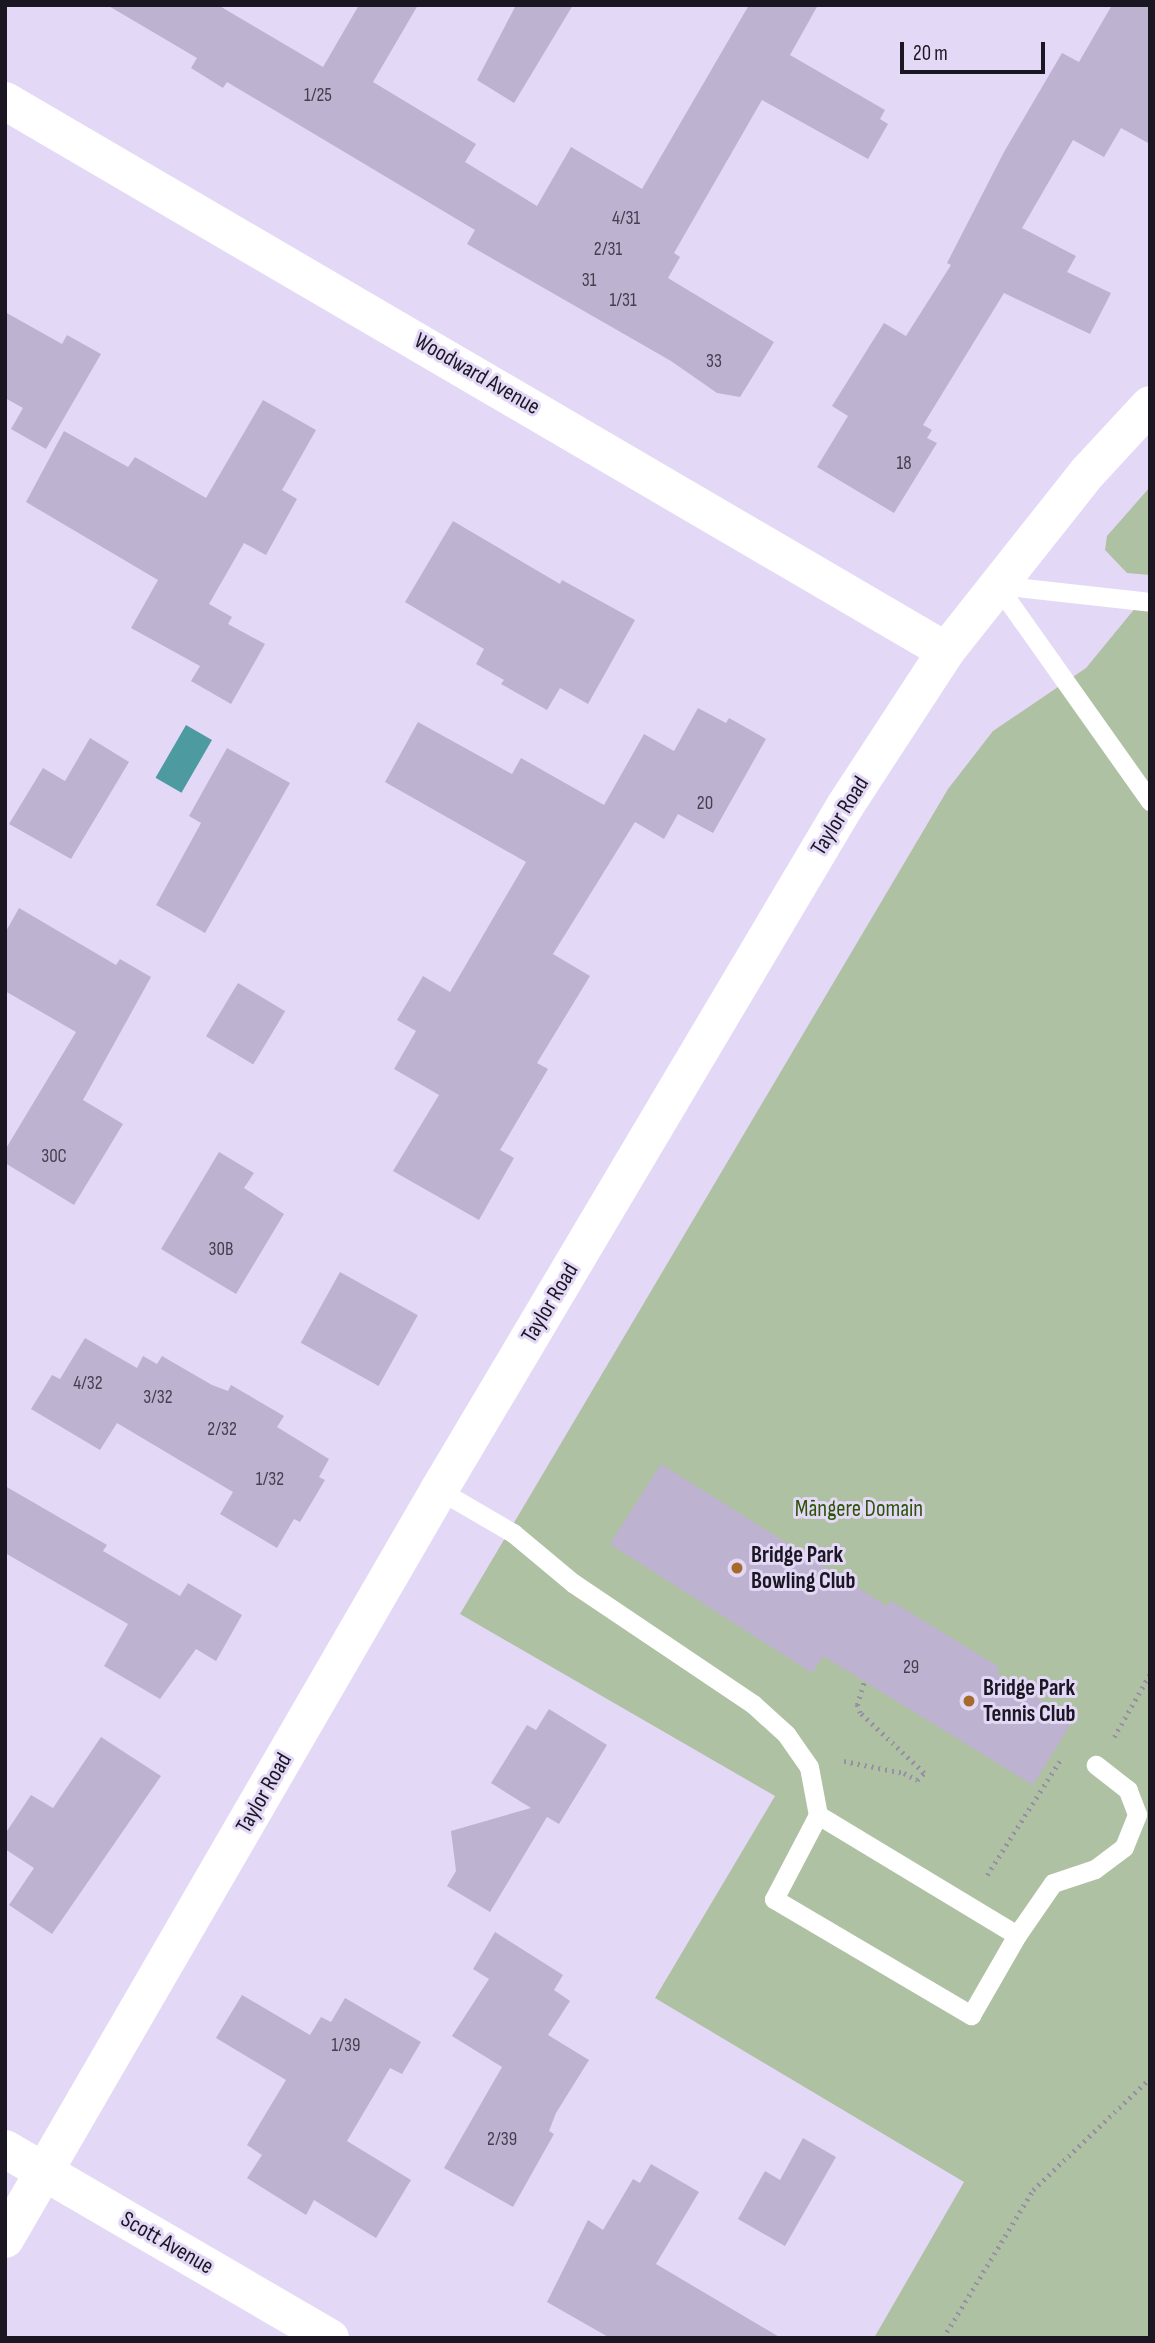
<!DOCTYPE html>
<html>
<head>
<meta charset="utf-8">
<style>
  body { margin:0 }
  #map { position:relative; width:1155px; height:2343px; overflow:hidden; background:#e4d8f7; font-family:"Sofia Sans Condensed",sans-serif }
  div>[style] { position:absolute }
  .green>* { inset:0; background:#afc1a3 }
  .water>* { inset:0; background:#4d9ba1; transform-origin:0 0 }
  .building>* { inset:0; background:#beb2d1; transform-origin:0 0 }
  .path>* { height:4.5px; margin-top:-2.25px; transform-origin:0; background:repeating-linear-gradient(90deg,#988fa6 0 2px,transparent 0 7px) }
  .lane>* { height:19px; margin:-9.5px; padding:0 9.5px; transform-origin:9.5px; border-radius:9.5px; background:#fff }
  .street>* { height:38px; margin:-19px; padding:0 19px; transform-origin:19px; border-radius:19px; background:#fff }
  .dots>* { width:19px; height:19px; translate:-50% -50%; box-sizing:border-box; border:4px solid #e4d8f7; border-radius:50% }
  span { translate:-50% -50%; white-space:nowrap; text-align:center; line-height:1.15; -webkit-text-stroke:6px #e4d8f7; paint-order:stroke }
  .number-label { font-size:19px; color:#443e4e }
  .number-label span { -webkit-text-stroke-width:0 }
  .street-label { font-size:23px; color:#1b1722 }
  .park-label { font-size:23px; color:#2e5307 }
  .poi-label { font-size:23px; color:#1b1722; font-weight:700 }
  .left { translate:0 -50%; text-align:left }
  .frame { position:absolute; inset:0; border:7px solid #1b1722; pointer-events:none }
  .scale { position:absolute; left:900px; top:42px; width:145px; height:32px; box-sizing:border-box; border:4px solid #1b1722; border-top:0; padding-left:9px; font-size:21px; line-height:24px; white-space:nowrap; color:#1b1722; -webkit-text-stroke:5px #e4d8f7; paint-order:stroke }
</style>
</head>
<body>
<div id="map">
  <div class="green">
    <i style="clip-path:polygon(1150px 487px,1150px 575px,1127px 573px,1105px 550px,1107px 536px)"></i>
    <i style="clip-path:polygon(1150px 590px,1150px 2338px,874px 2338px,964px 2182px,655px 1998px,775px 1796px,460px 1614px,948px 789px,993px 731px,1086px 668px)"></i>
  </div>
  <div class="water">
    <i style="left:186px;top:725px;width:30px;height:61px;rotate:30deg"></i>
  </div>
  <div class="building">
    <i style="clip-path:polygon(107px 5px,218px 5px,323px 67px,359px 5px,418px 5px,373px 82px,476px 144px,465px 162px,537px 206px,571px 147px,642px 189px,749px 5px,818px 5px,790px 55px,885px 110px,880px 119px,888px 124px,868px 159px,762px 100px,674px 253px,680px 257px,668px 278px,774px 342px,740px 397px,717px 393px,671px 361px,467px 244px,475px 230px,227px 82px,223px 88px,191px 68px,197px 58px)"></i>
    <i style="clip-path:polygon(516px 5px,573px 5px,514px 103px,477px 80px)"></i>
    <i style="clip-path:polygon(1112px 5px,1150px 5px,1150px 144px,1121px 128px,1104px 157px,1073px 140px,1022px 228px,1076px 256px,1067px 272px,1111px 293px,1090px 334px,1004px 293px,923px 425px,932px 430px,927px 438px,937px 443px,894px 513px,817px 467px,848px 416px,832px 406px,884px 323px,906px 336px,951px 265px,947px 263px,1004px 152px,1062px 53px,1079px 62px)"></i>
    <i style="clip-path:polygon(5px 312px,62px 344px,67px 335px,101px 354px,46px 449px,11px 429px,23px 408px,5px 398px)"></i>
    <i style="clip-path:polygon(263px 400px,316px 430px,282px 490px,297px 499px,266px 555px,244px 543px,209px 604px,232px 617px,228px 624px,265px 644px,231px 704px,191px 681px,200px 666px,131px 628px,158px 580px,26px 502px,64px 431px,128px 467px,135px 457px,206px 498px)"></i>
    <i style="clip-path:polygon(453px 521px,560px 584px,562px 580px,635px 620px,588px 704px,560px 688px,547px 710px,501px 684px,504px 680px,476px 664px,484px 649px,405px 602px)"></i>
    <i style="clip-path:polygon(698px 708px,726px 723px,729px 718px,766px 739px,713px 833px,678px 814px,664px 839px,635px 822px,553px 954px,590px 976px,537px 1063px,548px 1069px,500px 1150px,514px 1158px,479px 1220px,393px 1171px,439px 1095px,394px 1069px,416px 1031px,397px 1020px,423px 976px,450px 992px,526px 862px,385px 782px,418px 722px,512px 774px,521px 758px,604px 805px,644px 734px,674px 751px)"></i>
    <i style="clip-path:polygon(90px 738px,129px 762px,71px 859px,9px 824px,43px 768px,65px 781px)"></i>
    <i style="clip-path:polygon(227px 748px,290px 783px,205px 933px,156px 905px,201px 823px,189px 816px)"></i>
    <i style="clip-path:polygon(19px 908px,116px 965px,120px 959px,151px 977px,83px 1100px,123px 1124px,74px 1205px,5px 1163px,5px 1150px,76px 1032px,5px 991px,5px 933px)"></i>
    <i style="left:238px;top:983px;width:55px;height:62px;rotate:31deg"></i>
    <i style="clip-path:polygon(219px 1152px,254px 1173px,244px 1188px,284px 1214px,236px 1294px,161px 1249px)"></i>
    <i style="left:340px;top:1272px;width:89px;height:81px;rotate:29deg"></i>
    <i style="clip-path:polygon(85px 1338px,137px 1368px,143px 1356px,157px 1364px,162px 1356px,212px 1385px,228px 1391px,231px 1385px,284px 1416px,277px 1427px,329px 1459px,319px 1477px,325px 1480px,300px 1522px,294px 1519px,277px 1548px,220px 1514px,233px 1492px,117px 1423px,100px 1450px,31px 1409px,52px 1375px,60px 1379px)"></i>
    <i style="clip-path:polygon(661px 1464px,887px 1606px,891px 1601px,999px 1667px,996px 1672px,1073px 1720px,1033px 1785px,823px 1656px,812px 1673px,610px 1544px)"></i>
    <i style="clip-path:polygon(5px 1486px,107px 1545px,103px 1551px,180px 1596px,188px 1583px,242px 1615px,216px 1661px,196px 1649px,160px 1699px,104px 1666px,128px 1624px,5px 1553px)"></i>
    <i style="clip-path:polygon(549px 1709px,607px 1745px,559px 1824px,547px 1817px,490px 1912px,447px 1886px,456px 1871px,451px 1831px,531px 1808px,491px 1783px,527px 1725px,536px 1730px)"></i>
    <i style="clip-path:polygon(101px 1737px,161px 1776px,52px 1934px,9px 1905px,34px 1868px,5px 1849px,5px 1834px,31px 1795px,53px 1808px)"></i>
    <i style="clip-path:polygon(495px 1932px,563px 1975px,554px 1990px,570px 2001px,548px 2035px,589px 2060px,556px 2113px,549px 2131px,554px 2134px,513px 2207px,444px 2168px,502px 2067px,452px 2036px,489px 1979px,473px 1969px)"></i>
    <i style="clip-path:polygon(242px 1995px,310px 2035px,321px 2017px,331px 2022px,345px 1998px,421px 2042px,402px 2074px,390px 2068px,347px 2141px,411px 2180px,376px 2238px,314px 2200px,306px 2215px,247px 2178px,262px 2155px,247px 2145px,286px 2080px,216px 2038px)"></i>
    <i style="clip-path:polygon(803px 2138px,836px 2157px,785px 2246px,738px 2219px,765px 2171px,780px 2180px)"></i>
    <i style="clip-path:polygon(651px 2164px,699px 2192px,656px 2264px,781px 2338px,610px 2338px,547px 2302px,588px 2220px,603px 2230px,633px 2179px,640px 2183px)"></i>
  </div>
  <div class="path">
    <i style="left:1114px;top:1737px;width:73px;rotate:-60.3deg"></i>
    <i style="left:844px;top:1761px;width:61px;rotate:11.3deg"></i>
    <i style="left:904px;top:1773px;width:15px;rotate:28deg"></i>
    <i style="left:917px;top:1780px;width:10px;rotate:-45deg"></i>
    <i style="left:924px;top:1773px;width:88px;rotate:-136.8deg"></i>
    <i style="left:860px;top:1713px;width:9px;rotate:-111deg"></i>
    <i style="left:857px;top:1705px;width:24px;rotate:-73deg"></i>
    <i style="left:987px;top:1875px;width:138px;rotate:-57.5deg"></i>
    <i style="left:943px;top:2338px;width:173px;rotate:-58.7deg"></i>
    <i style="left:1033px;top:2190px;width:162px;rotate:-43.7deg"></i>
  </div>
  <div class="lane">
    <i style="left:997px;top:585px;width:265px;rotate:54.7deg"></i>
    <i style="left:997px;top:585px;width:154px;rotate:6.3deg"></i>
    <i style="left:439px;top:1490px;width:86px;rotate:30.2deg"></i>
    <i style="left:513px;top:1533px;width:78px;rotate:39.8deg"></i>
    <i style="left:573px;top:1583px;width:217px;rotate:33.9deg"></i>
    <i style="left:753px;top:1704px;width:45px;rotate:42.3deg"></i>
    <i style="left:786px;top:1734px;width:40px;rotate:55.1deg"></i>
    <i style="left:809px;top:1767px;width:49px;rotate:79.4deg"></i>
    <i style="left:818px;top:1815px;width:95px;rotate:117.6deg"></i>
    <i style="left:774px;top:1899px;width:229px;rotate:30.5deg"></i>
    <i style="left:971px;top:2015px;width:92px;rotate:-60.1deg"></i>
    <i style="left:1017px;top:1935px;width:232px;rotate:-148.9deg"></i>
    <i style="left:1017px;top:1935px;width:63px;rotate:-55.3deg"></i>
    <i style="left:1053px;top:1883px;width:44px;rotate:-18.4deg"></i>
    <i style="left:1095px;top:1869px;width:36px;rotate:-37deg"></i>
    <i style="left:1124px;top:1847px;width:35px;rotate:-68deg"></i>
    <i style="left:1137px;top:1814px;width:26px;rotate:-111deg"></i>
    <i style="left:1128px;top:1790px;width:41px;rotate:-142deg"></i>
  </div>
  <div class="street">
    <i style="left:5px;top:101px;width:1090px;rotate:30.31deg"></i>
    <i style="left:5px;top:2149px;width:376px;rotate:30.2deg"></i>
    <i style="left:5px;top:2239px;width:866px;rotate:-59.91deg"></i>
    <i style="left:439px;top:1490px;width:795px;rotate:-59.31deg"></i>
    <i style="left:845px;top:806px;width:185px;rotate:-56.9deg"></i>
    <i style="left:946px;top:651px;width:228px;rotate:-51.6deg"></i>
    <i style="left:1088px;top:472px;width:91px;rotate:-47.2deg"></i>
  </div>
  <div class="dots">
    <i style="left:737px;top:1568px;background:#a56b2a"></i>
    <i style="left:969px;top:1701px;background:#a56b2a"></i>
  </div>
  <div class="number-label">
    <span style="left:318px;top:96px">1/25</span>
    <span style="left:626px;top:219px">4/31</span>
    <span style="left:608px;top:250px">2/31</span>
    <span style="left:589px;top:281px">31</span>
    <span style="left:623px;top:301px">1/31</span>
    <span style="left:714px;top:362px">33</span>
    <span style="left:904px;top:464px">18</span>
    <span style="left:705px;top:804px">20</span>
    <span style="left:54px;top:1157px">30C</span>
    <span style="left:221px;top:1250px">30B</span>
    <span style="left:88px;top:1384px">4/32</span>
    <span style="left:158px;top:1398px">3/32</span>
    <span style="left:222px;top:1430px">2/32</span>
    <span style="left:270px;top:1480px">1/32</span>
    <span style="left:911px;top:1668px">29</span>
    <span style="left:346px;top:2046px">1/39</span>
    <span style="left:502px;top:2140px">2/39</span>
  </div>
  <div class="street-label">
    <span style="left:477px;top:374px;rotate:30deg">Woodward Avenue</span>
    <span style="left:840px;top:816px;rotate:-58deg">Taylor Road</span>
    <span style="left:550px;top:1303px;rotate:-59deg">Taylor Road</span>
    <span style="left:264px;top:1793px;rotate:-60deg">Taylor Road</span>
    <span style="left:167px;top:2243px;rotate:30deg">Scott Avenue</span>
  </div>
  <div class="park-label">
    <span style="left:859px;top:1509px">Māngere Domain</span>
  </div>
  <div class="poi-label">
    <span class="left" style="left:751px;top:1568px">Bridge Park<br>Bowling Club</span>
    <span class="left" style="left:983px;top:1701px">Bridge Park<br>Tennis Club</span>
  </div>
  <div class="frame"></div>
  <div class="scale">20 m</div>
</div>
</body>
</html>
